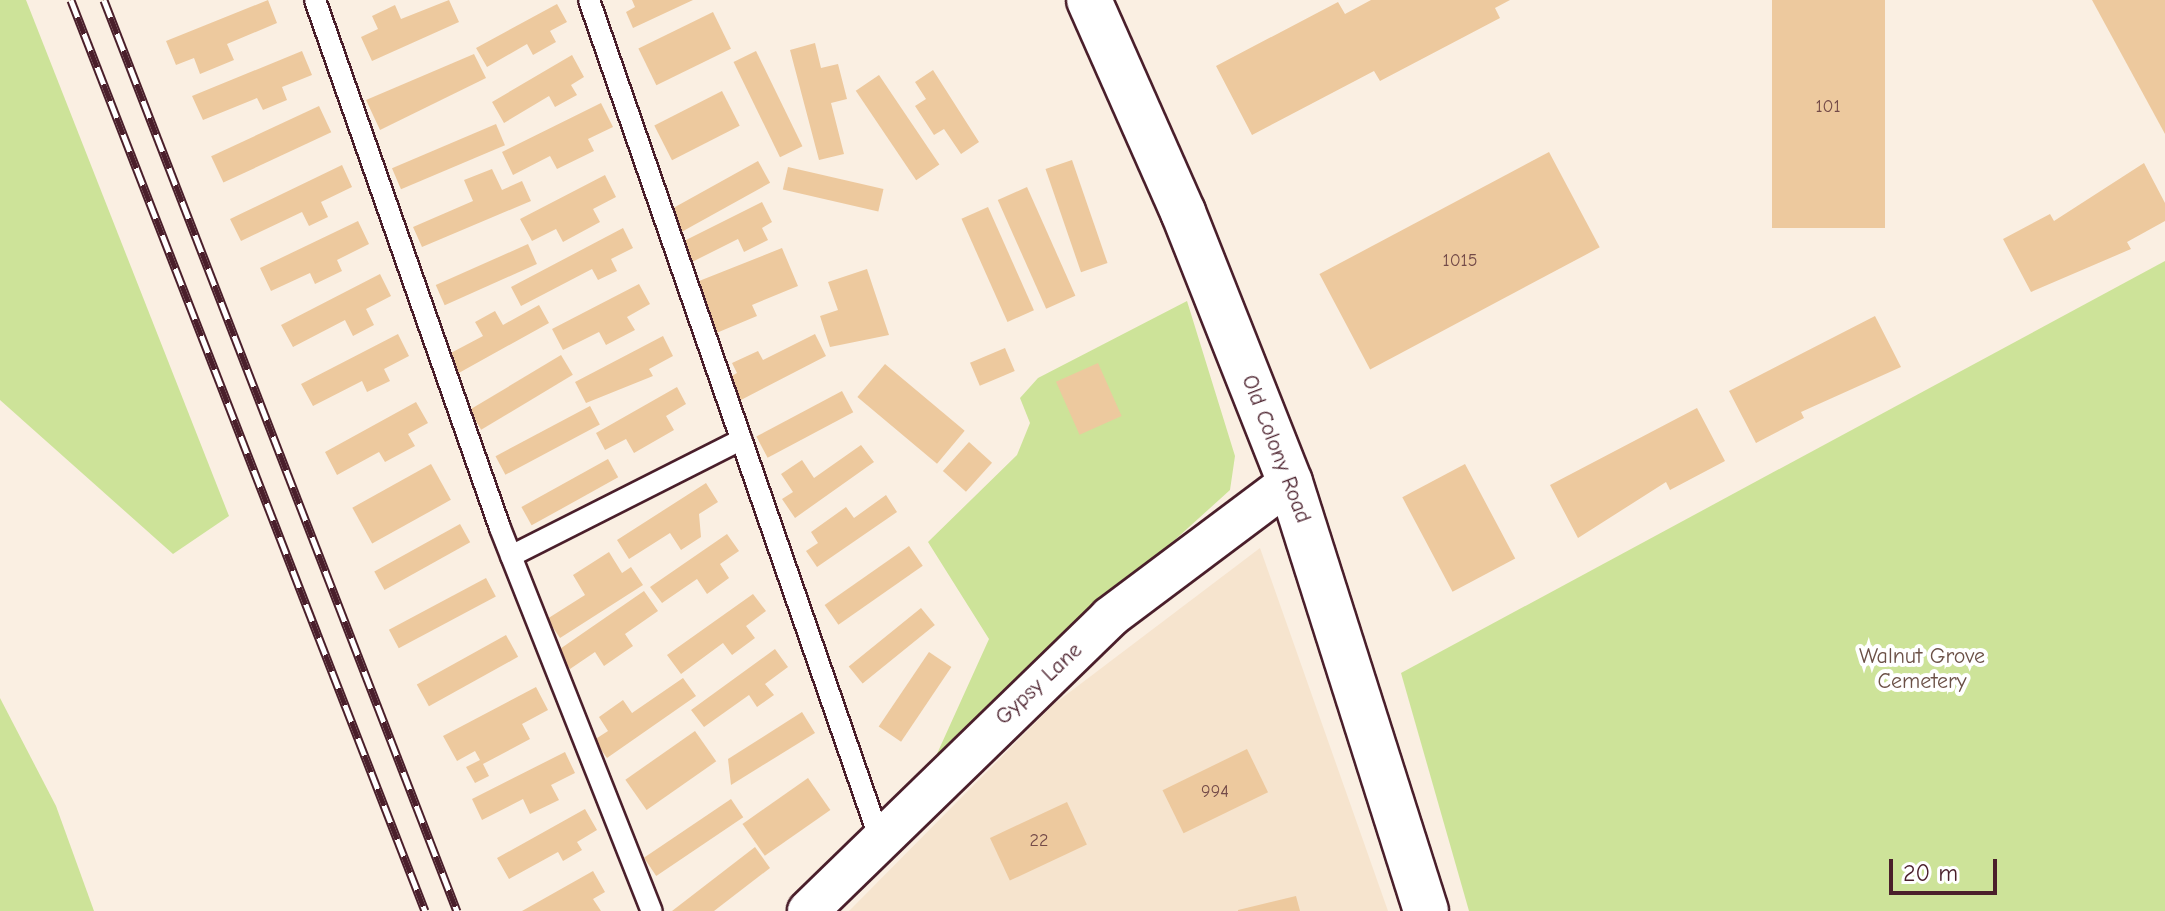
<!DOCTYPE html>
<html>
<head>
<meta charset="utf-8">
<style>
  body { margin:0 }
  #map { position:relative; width:2165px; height:911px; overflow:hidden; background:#faefe2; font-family:"Comic Neue",sans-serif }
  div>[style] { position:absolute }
  .built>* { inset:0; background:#f6e4ce }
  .green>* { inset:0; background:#cde399 }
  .building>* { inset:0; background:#edc99e; transform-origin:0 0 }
  .roads { filter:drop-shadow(2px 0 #4a1f2b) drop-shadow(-2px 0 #4a1f2b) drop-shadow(0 2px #4a1f2b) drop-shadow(0 -2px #4a1f2b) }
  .lane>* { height:20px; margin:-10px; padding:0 10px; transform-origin:10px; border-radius:10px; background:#fff }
  .street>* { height:40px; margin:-20px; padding:0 20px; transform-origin:20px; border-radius:20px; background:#fff }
  .secondary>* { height:44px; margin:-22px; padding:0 22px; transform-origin:22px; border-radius:22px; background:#fff }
  .rail>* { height:9px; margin-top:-4.5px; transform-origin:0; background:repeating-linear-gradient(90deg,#fff 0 18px,#4a1f2b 0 36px); box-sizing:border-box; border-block:2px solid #4a1f2b }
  span { translate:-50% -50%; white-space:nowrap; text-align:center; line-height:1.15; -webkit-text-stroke:8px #fff; paint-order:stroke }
  .number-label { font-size:18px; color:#734a48 }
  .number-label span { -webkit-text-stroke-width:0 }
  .street-label { font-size:22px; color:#4a1f2b }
  .park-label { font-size:22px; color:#6b5046 }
  .scale { position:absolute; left:1889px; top:859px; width:108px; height:36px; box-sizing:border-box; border:4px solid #4a1f2b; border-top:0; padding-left:10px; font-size:24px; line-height:28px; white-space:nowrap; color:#4a1f2b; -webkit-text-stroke:6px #fff; paint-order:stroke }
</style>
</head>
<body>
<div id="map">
  <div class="built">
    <i style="clip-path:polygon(1260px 548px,1388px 911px,849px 911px,1054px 704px)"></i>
  </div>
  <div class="green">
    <i style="clip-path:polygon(0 0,26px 0,229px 516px,173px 554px,0 400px)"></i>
    <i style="clip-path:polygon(2165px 261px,2165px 911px,1469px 911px,1401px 673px)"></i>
    <i style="clip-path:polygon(1187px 301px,1235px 456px,1230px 490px,936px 756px,989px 639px,928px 542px,1017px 455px,1030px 423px,1020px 398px,1038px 378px)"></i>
    <i style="clip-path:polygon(0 698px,56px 806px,94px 911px,0 911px)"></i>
  </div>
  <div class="building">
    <i style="clip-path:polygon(268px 0,277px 23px,227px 44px,234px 60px,200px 74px,194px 58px,176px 65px,166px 41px)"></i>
    <i style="clip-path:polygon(449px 0,459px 22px,372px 61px,361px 37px,378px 29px,372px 16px,395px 5px,401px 19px)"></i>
    <i style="clip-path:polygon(632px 0,693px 0,633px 28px,626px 12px,635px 7px)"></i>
    <i style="clip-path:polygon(1371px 0,1510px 0,1495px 8px,1500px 18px,1380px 81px,1374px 71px,1252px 135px,1216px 66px,1338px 2px,1345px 14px)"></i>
    <i style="left:1772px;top:0;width:113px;height:228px"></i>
    <i style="clip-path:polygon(2092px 0,2165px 0,2165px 134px)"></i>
    <i style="clip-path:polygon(557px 4px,567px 22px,550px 31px,556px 42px,533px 55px,527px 44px,487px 67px,476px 48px)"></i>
    <i style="left:713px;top:12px;width:41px;height:83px;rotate:64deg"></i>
    <i style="clip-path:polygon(815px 43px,821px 68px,838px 64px,847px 99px,831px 103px,844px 154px,819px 160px,790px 50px)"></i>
    <i style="clip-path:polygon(302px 51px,312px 75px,282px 87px,287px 100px,263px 110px,257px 98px,203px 120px,192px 96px)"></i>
    <i style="left:756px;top:51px;width:106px;height:25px;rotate:64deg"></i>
    <i style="clip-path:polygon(474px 54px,486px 78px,380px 130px,366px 100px)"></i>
    <i style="clip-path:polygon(572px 55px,584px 77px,571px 85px,577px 95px,555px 107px,549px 96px,504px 123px,492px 102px)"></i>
    <i style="clip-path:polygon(933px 70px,979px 142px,961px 154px,944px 129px,934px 135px,915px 106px,926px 99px,915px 82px)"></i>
    <i style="left:879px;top:75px;width:108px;height:28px;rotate:56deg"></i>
    <i style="left:722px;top:91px;width:39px;height:76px;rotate:63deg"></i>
    <i style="clip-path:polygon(601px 103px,613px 127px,588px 139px,594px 151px,557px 169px,550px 156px,513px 175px,502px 152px)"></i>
    <i style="left:319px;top:106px;width:29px;height:119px;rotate:65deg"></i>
    <i style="left:496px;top:124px;width:23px;height:113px;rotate:67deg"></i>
    <i style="left:1549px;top:152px;width:108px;height:260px;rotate:62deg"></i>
    <i style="left:1072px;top:160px;width:109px;height:28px;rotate:71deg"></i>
    <i style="left:758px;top:161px;width:25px;height:103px;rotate:61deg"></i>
    <i style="clip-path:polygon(2144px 163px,2165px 203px,2165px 221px,2127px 242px,2131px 249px,2031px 292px,2003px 239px,2050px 214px,2054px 221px)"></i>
    <i style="clip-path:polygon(342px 165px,352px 187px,321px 202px,328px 217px,309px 226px,302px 212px,241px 241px,230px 219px)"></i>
    <i style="left:788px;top:167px;width:98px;height:23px;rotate:13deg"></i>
    <i style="clip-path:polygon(492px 169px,502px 190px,522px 181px,531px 201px,422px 247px,413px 227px,473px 201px,464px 180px)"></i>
    <i style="clip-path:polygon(605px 175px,616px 197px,593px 209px,600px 222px,563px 242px,556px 229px,532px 241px,520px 219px)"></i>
    <i style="left:1027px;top:187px;width:119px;height:32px;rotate:66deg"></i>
    <i style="clip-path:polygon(762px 202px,772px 222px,762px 228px,768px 240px,744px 252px,738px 239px,690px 263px,680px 243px)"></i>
    <i style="left:988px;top:207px;width:113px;height:29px;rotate:66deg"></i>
    <i style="clip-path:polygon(358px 221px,369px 244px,337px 260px,342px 271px,315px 284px,310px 273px,271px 291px,260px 268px)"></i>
    <i style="clip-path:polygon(623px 228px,633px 248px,611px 259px,617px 271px,598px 280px,592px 269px,521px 306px,511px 287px)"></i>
    <i style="left:528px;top:244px;width:22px;height:101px;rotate:66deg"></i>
    <i style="clip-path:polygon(782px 248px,798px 286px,752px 305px,757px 316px,714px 334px,694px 283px)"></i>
    <i style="clip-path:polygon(867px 269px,889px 335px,830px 347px,820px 316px,838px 310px,828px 282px)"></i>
    <i style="clip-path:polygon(380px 274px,391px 296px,366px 309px,374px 325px,353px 336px,345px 320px,293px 347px,281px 325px)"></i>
    <i style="clip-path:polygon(639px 284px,650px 304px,627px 317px,635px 330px,606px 345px,599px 332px,563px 350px,552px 329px)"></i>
    <i style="clip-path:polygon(539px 305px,549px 323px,457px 374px,447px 355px,483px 336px,475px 322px,495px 311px,503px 325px)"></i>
    <i style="clip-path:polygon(1875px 316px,1901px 367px,1801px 412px,1804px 418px,1756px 443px,1729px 391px)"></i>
    <i style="clip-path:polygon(398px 334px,409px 356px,384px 369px,390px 381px,367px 392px,362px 381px,313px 406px,301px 384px)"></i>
    <i style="clip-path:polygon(815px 334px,826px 356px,739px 401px,728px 378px,737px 373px,732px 363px,758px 351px,763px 360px)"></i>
    <i style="clip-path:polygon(663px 336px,673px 356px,649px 369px,653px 376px,586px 403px,575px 382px)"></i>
    <i style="left:1005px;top:348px;width:25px;height:38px;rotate:67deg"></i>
    <i style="left:561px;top:355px;width:23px;height:107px;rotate:59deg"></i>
    <i style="left:1098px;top:363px;width:58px;height:46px;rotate:66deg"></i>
    <i style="left:885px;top:364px;width:104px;height:43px;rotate:40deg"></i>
    <i style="clip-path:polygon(677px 387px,686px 404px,666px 416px,674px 430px,634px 453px,626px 439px,605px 450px,596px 433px)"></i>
    <i style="left:842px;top:391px;width:24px;height:97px;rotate:62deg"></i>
    <i style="clip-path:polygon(416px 402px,428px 423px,408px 434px,415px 446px,385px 462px,379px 452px,337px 475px,325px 452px)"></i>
    <i style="left:590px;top:406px;width:21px;height:107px;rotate:62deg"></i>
    <i style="clip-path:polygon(1697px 408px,1725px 461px,1670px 490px,1666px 482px,1578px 538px,1550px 485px)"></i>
    <i style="left:969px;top:442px;width:31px;height:39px;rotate:42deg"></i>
    <i style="clip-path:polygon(861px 445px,874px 462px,795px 518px,782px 499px,793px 492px,781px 474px,802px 460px,814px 478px)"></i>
    <i style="left:608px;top:459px;width:21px;height:99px;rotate:61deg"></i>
    <i style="left:431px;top:464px;width:41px;height:90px;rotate:61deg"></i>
    <i style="left:1465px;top:464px;width:107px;height:71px;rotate:62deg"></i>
    <i style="clip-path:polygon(706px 483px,718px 502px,699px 514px,701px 537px,681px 550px,670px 533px,629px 559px,617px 540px)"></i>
    <i style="clip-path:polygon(886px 495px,897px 512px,817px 567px,806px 551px,818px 543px,811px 532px,846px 507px,854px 518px)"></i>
    <i style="left:460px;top:524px;width:21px;height:98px;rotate:61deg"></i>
    <i style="clip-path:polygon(727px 534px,739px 551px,720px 564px,729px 578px,707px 594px,697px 579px,662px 603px,650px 587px)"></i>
    <i style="left:909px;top:546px;width:24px;height:103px;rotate:55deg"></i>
    <i style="clip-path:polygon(609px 552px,622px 573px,631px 567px,643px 585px,560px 638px,547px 619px,585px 595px,573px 575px)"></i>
    <i style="left:486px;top:578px;width:21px;height:110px;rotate:62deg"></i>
    <i style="clip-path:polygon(644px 591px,658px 611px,625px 634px,633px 646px,604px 666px,595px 652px,570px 669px,557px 651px)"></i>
    <i style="clip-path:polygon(753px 594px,766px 611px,746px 626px,755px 638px,732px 655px,723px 643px,681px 674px,667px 655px)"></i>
    <i style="left:921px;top:608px;width:22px;height:93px;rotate:51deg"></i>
    <i style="left:506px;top:635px;width:25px;height:102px;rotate:61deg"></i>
    <i style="clip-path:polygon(775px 649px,788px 667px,765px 684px,774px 695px,757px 707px,749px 695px,704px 727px,691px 710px)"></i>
    <i style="left:929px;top:652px;width:27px;height:90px;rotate:34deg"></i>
    <i style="clip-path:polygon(683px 678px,696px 696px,607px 758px,594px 740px,608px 731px,599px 717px,623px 700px,632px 713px)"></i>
    <i style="clip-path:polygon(536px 687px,548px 710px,522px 724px,530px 739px,483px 764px,489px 776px,475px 783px,466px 767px,480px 760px,475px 751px,457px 761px,443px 736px)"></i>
    <i style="clip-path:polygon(802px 712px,815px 733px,731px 785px,728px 759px)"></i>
    <i style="left:695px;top:731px;width:37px;height:85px;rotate:55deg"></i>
    <i style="left:1247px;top:749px;width:48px;height:94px;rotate:64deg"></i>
    <i style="clip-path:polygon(565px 752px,575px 773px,551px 785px,559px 800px,530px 814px,523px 799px,482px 820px,472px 799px)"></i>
    <i style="left:808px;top:778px;width:39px;height:80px;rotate:55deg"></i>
    <i style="left:731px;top:799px;width:22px;height:105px;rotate:56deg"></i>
    <i style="left:1067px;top:802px;width:47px;height:85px;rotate:65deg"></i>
    <i style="clip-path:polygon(585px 809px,597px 830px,577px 842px,582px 850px,563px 861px,558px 852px,509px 879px,497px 858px)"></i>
    <i style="clip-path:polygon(755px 847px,770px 868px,714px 911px,672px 911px)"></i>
    <i style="clip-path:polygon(593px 871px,605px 892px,593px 899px,601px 911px,522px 911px)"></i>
    <i style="clip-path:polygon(1296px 896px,1300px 911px,1238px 911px,1238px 910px)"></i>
  </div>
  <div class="roads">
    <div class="lane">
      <i style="left:315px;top:0;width:559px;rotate:70.69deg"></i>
      <i style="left:500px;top:528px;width:412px;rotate:68.4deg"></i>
      <i style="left:589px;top:0;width:889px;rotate:70.89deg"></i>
      <i style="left:511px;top:556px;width:258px;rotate:-26.8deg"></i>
    </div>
    <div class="street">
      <i style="left:808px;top:911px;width:421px;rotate:-44.2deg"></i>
      <i style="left:1110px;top:617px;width:225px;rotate:-36.9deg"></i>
    </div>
    <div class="secondary">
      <i style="left:1089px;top:0;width:232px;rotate:66.1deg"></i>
      <i style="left:1183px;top:212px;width:290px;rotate:68.4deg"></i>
      <i style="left:1290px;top:482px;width:450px;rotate:72.4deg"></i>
    </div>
  </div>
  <div class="rail">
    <i style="left:71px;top:0;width:977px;rotate:68.76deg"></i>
    <i style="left:104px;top:0;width:977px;rotate:68.82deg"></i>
  </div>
  <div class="number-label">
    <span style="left:1828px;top:107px">101</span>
    <span style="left:1460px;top:261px">1015</span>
    <span style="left:1215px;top:792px">994</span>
    <span style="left:1039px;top:841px">22</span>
  </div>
  <div class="street-label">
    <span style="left:1276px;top:449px;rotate:69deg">Old Colony Road</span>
    <span style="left:1039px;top:684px;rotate:-43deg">Gypsy Lane</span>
  </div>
  <div class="park-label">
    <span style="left:1922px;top:669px">Walnut Grove<br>Cemetery</span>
  </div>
  <div class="scale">20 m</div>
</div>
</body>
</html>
